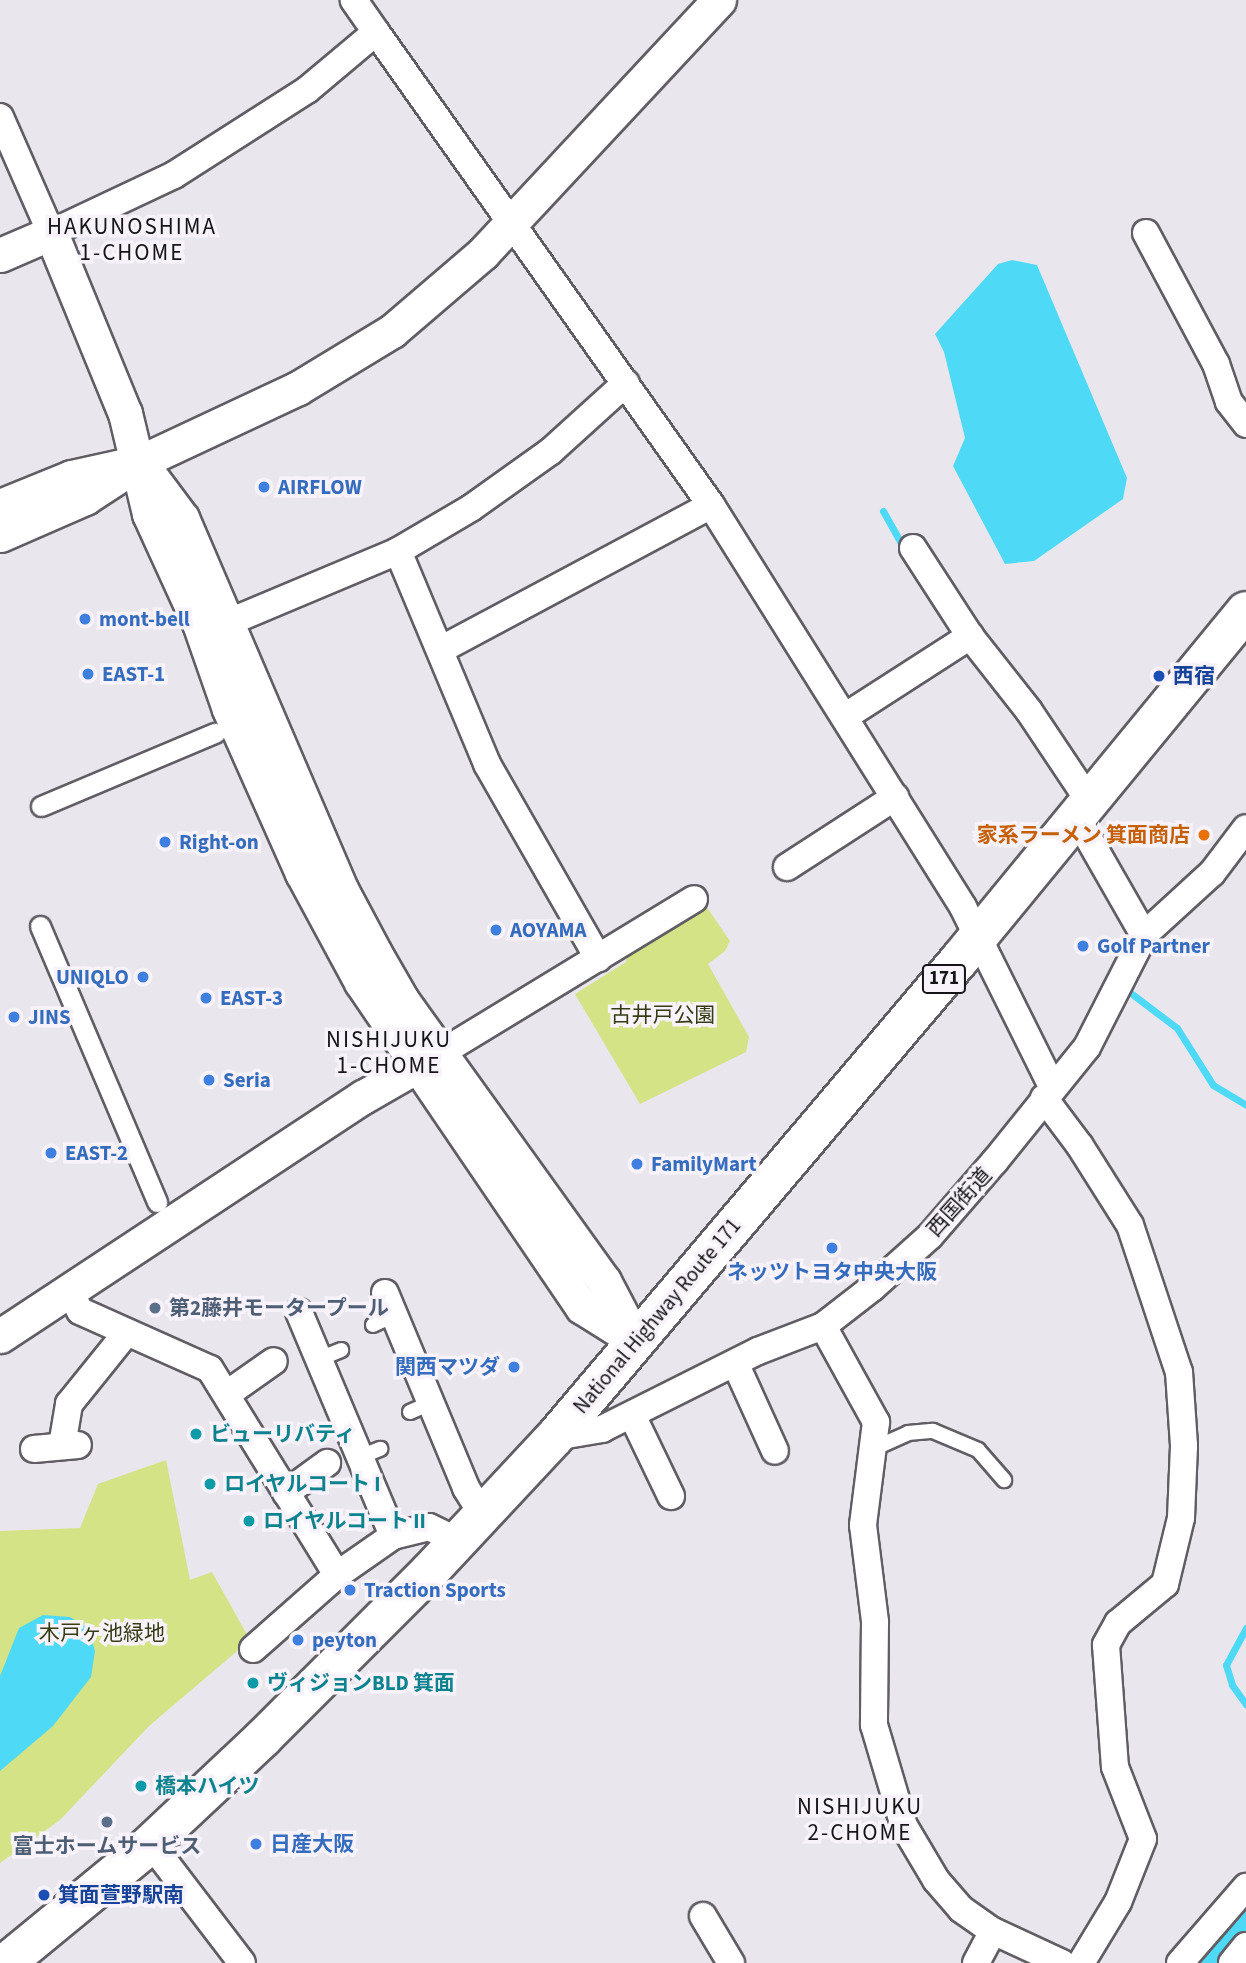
<!DOCTYPE html>
<html>
<head>
<meta charset="utf-8">
<style>
  body { margin:0 }
  #map { position:relative; width:1246px; height:1963px; overflow:hidden; background:#eae6ee; font-family:"Source Sans 3","Noto Sans JP",sans-serif }
  div>[style] { position:absolute }
  .green>* { inset:0; background:#d4e385 }
  .water>* { inset:0; background:#4edaf7 }
  .stream>* { height:7px; margin:-3.5px; padding:0 3.5px; transform-origin:3.5px; border-radius:3.5px; background:#4edaf7 }
  .river>* { height:42px; margin:-21px; padding:0 21px; transform-origin:21px; border-radius:21px; background:#4edaf7 }
  .roads { filter:drop-shadow(2px 0 #615d64) drop-shadow(-2px 0 #615d64) drop-shadow(0 2px #615d64) drop-shadow(0 -2px #615d64) }
  .service>* { height:14px; margin:-7px; padding:0 7px; transform-origin:7px; border-radius:7px; background:#fff }
  .pedestrian>* { height:19px; margin:-9.5px; padding:0 9.5px; transform-origin:9.5px; border-radius:9.5px; background:#fff }
  .minor>* { height:26px; margin:-13px; padding:0 13px; transform-origin:13px; border-radius:13px; background:#fff }
  .tertiary>* { height:33px; margin:-16.5px; padding:0 16.5px; transform-origin:16.5px; border-radius:16.5px; background:#fff }
  .trunk>* { height:38px; margin:-19px; padding:0 19px; transform-origin:19px; border-radius:19px; background:#fff }
  .dots>* { width:19px; height:19px; translate:-50% -50%; box-sizing:border-box; border:4px solid #f8f3fb; border-radius:50% }
  span { translate:-50% -50%; white-space:nowrap; text-align:center; line-height:1.15; -webkit-text-stroke:7px #f8f3fb; paint-order:stroke }
  .shield-label span { padding:2px 5px; background:#f8f3fb; border:2px solid; border-radius:5px; -webkit-text-stroke-width:0 }
  .shield-label { font-size:19px; color:#151416; font-weight:700 }
  .shop-label { font-size:21px; color:#366cbe; font-weight:700 }
  .left { translate:0 -50%; text-align:left }
  .right { translate:-100% -50%; text-align:right }
  .transit-label { font-size:21px; color:#164399; font-weight:700 }
  .food-label { font-size:21px; color:#c56008; font-weight:700 }
  .park-label { font-size:21px; color:#353b12 }
  .street-label { font-size:21px; color:#151416 }
  .service-label { font-size:21px; color:#4e5e75; font-weight:700 }
  .culture-label { font-size:21px; color:#0d838f; font-weight:700 }
  .neighbourhood-label { font-size:23px; color:#151416; letter-spacing:2px }
</style>
</head>
<body>
<div id="map">
  <div class="green">
    <i style="clip-path:polygon(706px 906px,730px 941px,725px 951px,708px 964px,749px 1037px,746px 1052px,640px 1104px,575px 994px,626px 962px,629px 951px)"></i>
    <i style="clip-path:polygon(166px 1460px,190px 1580px,212px 1572px,250px 1640px,149px 1726px,60px 1820px,0 1863px,0 1531px,80px 1528px,98px 1484px)"></i>
  </div>
  <div class="water">
    <i style="clip-path:polygon(1012px 260px,1037px 265px,1127px 478px,1123px 499px,1034px 561px,1005px 564px,953px 466px,965px 438px,944px 352px,935px 334px,998px 264px)"></i>
    <i style="clip-path:polygon(43px 1615px,70px 1617px,88px 1628px,95px 1651px,91px 1677px,53px 1726px,0 1771px,0 1676px,19px 1628px)"></i>
  </div>
  <div class="stream">
    <i style="left:883px;top:511px;width:45px;rotate:60.6deg"></i>
    <i style="left:1132px;top:994px;width:56px;rotate:37.1deg"></i>
    <i style="left:1177px;top:1028px;width:67px;rotate:57.7deg"></i>
    <i style="left:1213px;top:1085px;width:39px;rotate:31deg"></i>
    <i style="left:1246px;top:1628px;width:42px;rotate:118.4deg"></i>
    <i style="left:1226px;top:1665px;width:21px;rotate:73deg"></i>
    <i style="left:1232px;top:1685px;width:24px;rotate:54deg"></i>
  </div>
  <div class="river">
    <i style="left:1211px;top:1963px;width:53px;rotate:-48.8deg"></i>
  </div>
  <div class="roads">
    <div class="service">
      <i style="left:373px;top:1325px;width:23px;rotate:-25deg"></i>
      <i style="left:319px;top:1359px;width:24px;rotate:-22deg"></i>
      <i style="left:410px;top:1412px;width:22px;rotate:-24deg"></i>
      <i style="left:875px;top:1448px;width:36px;rotate:-24deg"></i>
      <i style="left:908px;top:1433px;width:25px;rotate:-5deg"></i>
      <i style="left:933px;top:1431px;width:49px;rotate:22.9deg"></i>
      <i style="left:978px;top:1450px;width:40px;rotate:49deg"></i>
      <i style="left:360px;top:1457px;width:22px;rotate:-22deg"></i>
    </div>
    <div class="pedestrian">
      <i style="left:41px;top:806px;width:189px;rotate:-22.8deg"></i>
      <i style="left:40px;top:926px;width:300px;rotate:67deg"></i>
    </div>
    <div class="minor">
      <i style="left:376px;top:32px;width:580px;rotate:54.69deg"></i>
      <i style="left:711px;top:505px;width:474px;rotate:57.9deg"></i>
      <i style="left:963px;top:907px;width:200px;rotate:63.6deg"></i>
      <i style="left:0;top:117px;width:127px;rotate:66.3deg"></i>
      <i style="left:51px;top:233px;width:136px;rotate:-25.2deg"></i>
      <i style="left:174px;top:175px;width:158px;rotate:-32.6deg"></i>
      <i style="left:307px;top:90px;width:90px;rotate:-40deg"></i>
      <i style="left:376px;top:32px;width:39px;rotate:-125deg"></i>
      <i style="left:1146px;top:233px;width:149px;rotate:61.9deg"></i>
      <i style="left:1216px;top:364px;width:40px;rotate:71.1deg"></i>
      <i style="left:1229px;top:402px;width:28px;rotate:52deg"></i>
      <i style="left:913px;top:548px;width:105px;rotate:57.1deg"></i>
      <i style="left:970px;top:636px;width:95px;rotate:51.8deg"></i>
      <i style="left:1029px;top:711px;width:110px;rotate:56.2deg"></i>
      <i style="left:398px;top:551px;width:231px;rotate:67.3deg"></i>
      <i style="left:487px;top:764px;width:224px;rotate:60.2deg"></i>
      <i style="left:227px;top:623px;width:186px;rotate:-22.8deg"></i>
      <i style="left:398px;top:551px;width:85px;rotate:-30.5deg"></i>
      <i style="left:471px;top:508px;width:98px;rotate:-35.5deg"></i>
      <i style="left:551px;top:451px;width:101px;rotate:-42.2deg"></i>
      <i style="left:440px;top:650px;width:307px;rotate:-28.1deg"></i>
      <i style="left:846px;top:716px;width:148px;rotate:-32.8deg"></i>
      <i style="left:1077px;top:818px;width:135px;rotate:60.2deg"></i>
      <i style="left:787px;top:867px;width:129px;rotate:-32.9deg"></i>
      <i style="left:441px;top:1053px;width:296px;rotate:-31.3deg"></i>
      <i style="left:1044px;top:1098px;width:60px;rotate:53.1deg"></i>
      <i style="left:1080px;top:1146px;width:93px;rotate:57.7deg"></i>
      <i style="left:1130px;top:1225px;width:155px;rotate:71.6deg"></i>
      <i style="left:1179px;top:1372px;width:74px;rotate:86.1deg"></i>
      <i style="left:1184px;top:1446px;width:72px;rotate:92.4deg"></i>
      <i style="left:1181px;top:1518px;width:68px;rotate:103.6deg"></i>
      <i style="left:1165px;top:1584px;width:61px;rotate:140.3deg"></i>
      <i style="left:1118px;top:1623px;width:25px;rotate:119deg"></i>
      <i style="left:1106px;top:1645px;width:122px;rotate:85.8deg"></i>
      <i style="left:1115px;top:1767px;width:77px;rotate:68.7deg"></i>
      <i style="left:1143px;top:1839px;width:68px;rotate:111.6deg"></i>
      <i style="left:1118px;top:1902px;width:71px;rotate:121.2deg"></i>
      <i style="left:68px;top:1289px;width:25px;rotate:61deg"></i>
      <i style="left:80px;top:1311px;width:142px;rotate:24deg"></i>
      <i style="left:210px;top:1369px;width:242px;rotate:58.3deg"></i>
      <i style="left:385px;top:1293px;width:211px;rotate:67.4deg"></i>
      <i style="left:466px;top:1488px;width:32px;rotate:58deg"></i>
      <i style="left:299px;top:1312px;width:243px;rotate:67.2deg"></i>
      <i style="left:823px;top:1326px;width:110px;rotate:61.1deg"></i>
      <i style="left:876px;top:1422px;width:104px;rotate:97.2deg"></i>
      <i style="left:863px;top:1525px;width:98px;rotate:82.9deg"></i>
      <i style="left:875px;top:1622px;width:103px;rotate:90.6deg"></i>
      <i style="left:874px;top:1725px;width:105px;rotate:73.5deg"></i>
      <i style="left:904px;top:1826px;width:63px;rotate:59.3deg"></i>
      <i style="left:936px;top:1880px;width:38px;rotate:49deg"></i>
      <i style="left:961px;top:1909px;width:39px;rotate:35deg"></i>
      <i style="left:993px;top:1931px;width:76px;rotate:24.9deg"></i>
      <i style="left:736px;top:1365px;width:94px;rotate:65.6deg"></i>
      <i style="left:227px;top:1394px;width:57px;rotate:-35.1deg"></i>
      <i style="left:632px;top:1415px;width:90px;rotate:64.3deg"></i>
      <i style="left:555px;top:1437px;width:48px;rotate:-9.7deg"></i>
      <i style="left:602px;top:1429px;width:174px;rotate:-26.6deg"></i>
      <i style="left:758px;top:1351px;width:70px;rotate:-21deg"></i>
      <i style="left:823px;top:1326px;width:62px;rotate:-37.8deg"></i>
      <i style="left:872px;top:1288px;width:78px;rotate:-41.9deg"></i>
      <i style="left:930px;top:1236px;width:99px;rotate:-49.1deg"></i>
      <i style="left:995px;top:1161px;width:146px;rotate:-51.1deg"></i>
      <i style="left:1087px;top:1047px;width:126px;rotate:-63deg"></i>
      <i style="left:1144px;top:935px;width:92px;rotate:-42.4deg"></i>
      <i style="left:1212px;top:873px;width:56px;rotate:-52.9deg"></i>
      <i style="left:62px;top:1446px;width:43px;rotate:-80.5deg"></i>
      <i style="left:69px;top:1404px;width:92px;rotate:-51.1deg"></i>
      <i style="left:34px;top:1449px;width:44px;rotate:-5.2deg"></i>
      <i style="left:286px;top:1493px;width:51px;rotate:-36.2deg"></i>
      <i style="left:253px;top:1649px;width:112px;rotate:-41.4deg"></i>
      <i style="left:337px;top:1575px;width:68px;rotate:-34.9deg"></i>
      <i style="left:393px;top:1536px;width:37px;rotate:-14deg"></i>
      <i style="left:429px;top:1527px;width:32px;rotate:26deg"></i>
      <i style="left:147px;top:1847px;width:13px;rotate:29deg"></i>
      <i style="left:158px;top:1853px;width:138px;rotate:52.6deg"></i>
      <i style="left:703px;top:1916px;width:55px;rotate:59.2deg"></i>
      <i style="left:976px;top:1963px;width:36px;rotate:-62deg"></i>
      <i style="left:1180px;top:1963px;width:101px;rotate:-49deg"></i>
      <i style="left:1232px;top:1963px;width:22px;rotate:-51deg"></i>
    </div>
    <div class="tertiary">
      <i style="left:0;top:255px;width:56px;rotate:-23.3deg"></i>
      <i style="left:51px;top:233px;width:195px;rotate:67.7deg"></i>
      <i style="left:125px;top:413px;width:104px;rotate:76.6deg"></i>
      <i style="left:149px;top:514px;width:120px;rotate:65.4deg"></i>
      <i style="left:199px;top:623px;width:91px;rotate:70.8deg"></i>
      <i style="left:229px;top:709px;width:180px;rotate:66deg"></i>
      <i style="left:302px;top:873px;width:124px;rotate:61.6deg"></i>
      <i style="left:361px;top:982px;width:393px;rotate:55.8deg"></i>
      <i style="left:582px;top:1307px;width:64px;rotate:32.2deg"></i>
      <i style="left:144px;top:467px;width:64px;rotate:53.3deg"></i>
      <i style="left:182px;top:518px;width:404px;rotate:66.8deg"></i>
      <i style="left:341px;top:889px;width:72px;rotate:62deg"></i>
      <i style="left:375px;top:953px;width:54px;rotate:60.1deg"></i>
      <i style="left:402px;top:1000px;width:346px;rotate:54.3deg"></i>
      <i style="left:604px;top:1281px;width:67px;rotate:62.3deg"></i>
      <i style="left:0;top:506px;width:77px;rotate:-22.2deg"></i>
      <i style="left:71px;top:477px;width:51px;rotate:-12.4deg"></i>
      <i style="left:0;top:535px;width:93px;rotate:-23.5deg"></i>
      <i style="left:85px;top:498px;width:66px;rotate:-33.2deg"></i>
      <i style="left:140px;top:462px;width:174px;rotate:-25.1deg"></i>
      <i style="left:298px;top:388px;width:110px;rotate:-31.2deg"></i>
      <i style="left:392px;top:331px;width:120px;rotate:-40.6deg"></i>
      <i style="left:483px;top:253px;width:346px;rotate:-47deg"></i>
      <i style="left:0;top:1336px;width:435px;rotate:-33.4deg"></i>
      <i style="left:363px;top:1097px;width:84px;rotate:-29.9deg"></i>
    </div>
    <div class="trunk">
      <i style="left:6px;top:1963px;width:183px;rotate:-39.4deg"></i>
      <i style="left:147px;top:1847px;width:159px;rotate:-43.2deg"></i>
      <i style="left:263px;top:1738px;width:236px;rotate:-45deg"></i>
      <i style="left:430px;top:1571px;width:183px;rotate:-47deg"></i>
      <i style="left:555px;top:1437px;width:627px;rotate:-49.73deg"></i>
      <i style="left:960px;top:959px;width:450px;rotate:-50.6deg"></i>
    </div>
  </div>
  <div class="dots">
    <i style="left:264px;top:487px;background:#3f7fe0"></i>
    <i style="left:85px;top:619px;background:#3f7fe0"></i>
    <i style="left:88px;top:674px;background:#3f7fe0"></i>
    <i style="left:1159px;top:676px;background:#1a4fb4"></i>
    <i style="left:1204px;top:835px;background:#e8710a"></i>
    <i style="left:165px;top:842px;background:#3f7fe0"></i>
    <i style="left:496px;top:930px;background:#3f7fe0"></i>
    <i style="left:1083px;top:946px;background:#3f7fe0"></i>
    <i style="left:143px;top:977px;background:#3f7fe0"></i>
    <i style="left:206px;top:998px;background:#3f7fe0"></i>
    <i style="left:14px;top:1017px;background:#3f7fe0"></i>
    <i style="left:209px;top:1080px;background:#3f7fe0"></i>
    <i style="left:51px;top:1153px;background:#3f7fe0"></i>
    <i style="left:637px;top:1164px;background:#3f7fe0"></i>
    <i style="left:832px;top:1248px;background:#3f7fe0"></i>
    <i style="left:155px;top:1308px;background:#5c6f8a"></i>
    <i style="left:514px;top:1367px;background:#3f7fe0"></i>
    <i style="left:196px;top:1434px;background:#0f9aa8"></i>
    <i style="left:210px;top:1484px;background:#0f9aa8"></i>
    <i style="left:249px;top:1521px;background:#0f9aa8"></i>
    <i style="left:350px;top:1590px;background:#3f7fe0"></i>
    <i style="left:298px;top:1640px;background:#3f7fe0"></i>
    <i style="left:253px;top:1683px;background:#0f9aa8"></i>
    <i style="left:141px;top:1786px;background:#0f9aa8"></i>
    <i style="left:107px;top:1822px;background:#5c6f8a"></i>
    <i style="left:256px;top:1844px;background:#3f7fe0"></i>
    <i style="left:44px;top:1895px;background:#1a4fb4"></i>
  </div>
  <div class="shield-label">
    <span style="left:944px;top:979px">171</span>
  </div>
  <div class="shop-label">
    <span class="left" style="left:278px;top:487px">AIRFLOW</span>
    <span class="left" style="left:99px;top:619px">mont-bell</span>
    <span class="left" style="left:102px;top:674px">EAST-1</span>
    <span class="left" style="left:179px;top:842px">Right-on</span>
    <span class="left" style="left:510px;top:930px">AOYAMA</span>
    <span class="left" style="left:1097px;top:946px">Golf Partner</span>
    <span class="right" style="left:129px;top:977px">UNIQLO</span>
    <span class="left" style="left:220px;top:998px">EAST-3</span>
    <span class="left" style="left:28px;top:1017px">JINS</span>
    <span class="left" style="left:223px;top:1080px">Seria</span>
    <span class="left" style="left:65px;top:1153px">EAST-2</span>
    <span class="left" style="left:651px;top:1164px">FamilyMart</span>
    <span style="left:832px;top:1272px">ネッツトヨタ中央大阪</span>
    <span class="right" style="left:500px;top:1367px">関西マツダ</span>
    <span class="left" style="left:364px;top:1590px">Traction Sports</span>
    <span class="left" style="left:312px;top:1640px">peyton</span>
    <span class="left" style="left:270px;top:1844px">日産大阪</span>
  </div>
  <div class="transit-label">
    <span class="left" style="left:1173px;top:676px">西宿</span>
    <span class="left" style="left:58px;top:1895px">箕面萱野駅南</span>
  </div>
  <div class="food-label">
    <span class="right" style="left:1190px;top:835px">家系ラーメン 箕面商店</span>
  </div>
  <div class="park-label">
    <span style="left:663px;top:1015px">古井戸公園</span>
    <span style="left:102px;top:1633px">木戸ヶ池緑地</span>
  </div>
  <div class="street-label">
    <span style="left:959px;top:1202px;rotate:-48deg">西国街道</span>
    <span style="left:657px;top:1316px;rotate:-50deg">National Highway Route 171</span>
  </div>
  <div class="service-label">
    <span class="left" style="left:169px;top:1308px">第2藤井モータープール</span>
    <span style="left:107px;top:1846px">富士ホームサービス</span>
  </div>
  <div class="culture-label">
    <span class="left" style="left:210px;top:1434px">ビューリバティ</span>
    <span class="left" style="left:224px;top:1484px">ロイヤルコート I</span>
    <span class="left" style="left:263px;top:1521px">ロイヤルコート II</span>
    <span class="left" style="left:267px;top:1683px">ヴィジョンBLD 箕面</span>
    <span class="left" style="left:155px;top:1786px">橋本ハイツ</span>
  </div>
  <div class="neighbourhood-label">
    <span style="left:132px;top:240px">HAKUNOSHIMA<br>1-CHOME</span>
    <span style="left:389px;top:1053px">NISHIJUKU<br>1-CHOME</span>
    <span style="left:860px;top:1820px">NISHIJUKU<br>2-CHOME</span>
  </div>
</div>
</body>
</html>
